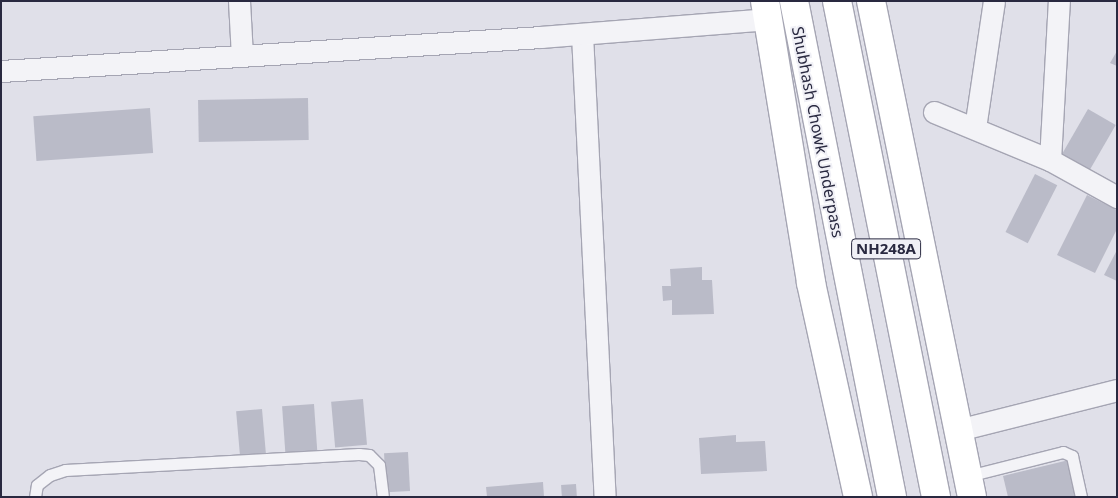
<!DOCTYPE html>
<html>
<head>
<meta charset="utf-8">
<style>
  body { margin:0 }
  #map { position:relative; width:1118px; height:498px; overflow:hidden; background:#e0e0e9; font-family:"Noto Sans",sans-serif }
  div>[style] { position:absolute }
  .building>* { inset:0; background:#babbc8; transform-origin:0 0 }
  .roads { filter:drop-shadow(1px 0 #a5a5b3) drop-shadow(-1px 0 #a5a5b3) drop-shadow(0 1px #a5a5b3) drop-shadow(0 -1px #a5a5b3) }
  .service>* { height:11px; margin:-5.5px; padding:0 5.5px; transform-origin:5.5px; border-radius:5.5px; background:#f3f3f7 }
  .minor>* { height:21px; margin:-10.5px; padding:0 10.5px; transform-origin:10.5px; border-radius:10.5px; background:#f3f3f7 }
  .secondary>* { height:28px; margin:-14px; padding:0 14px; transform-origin:14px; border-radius:14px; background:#fff }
  .trunk>* { height:28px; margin:-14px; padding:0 14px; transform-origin:14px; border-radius:14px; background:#fff }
  span { translate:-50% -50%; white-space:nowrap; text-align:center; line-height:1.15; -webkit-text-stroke:4px #f0f0f6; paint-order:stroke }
  .shield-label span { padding:1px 4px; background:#f0f0f6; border:1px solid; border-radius:4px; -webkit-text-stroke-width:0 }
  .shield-label { font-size:15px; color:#292940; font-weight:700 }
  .street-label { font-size:16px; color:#292940 }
  .frame { position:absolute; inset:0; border:2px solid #292940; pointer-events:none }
</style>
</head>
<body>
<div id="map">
  <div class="building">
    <i style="clip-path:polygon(1117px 51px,1117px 66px,1110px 63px)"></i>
    <i style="left:308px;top:98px;width:42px;height:110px;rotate:89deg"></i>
    <i style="left:150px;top:108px;width:45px;height:117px;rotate:86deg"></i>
    <i style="left:1088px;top:109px;width:32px;height:56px;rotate:30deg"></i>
    <i style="left:1035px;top:174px;width:25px;height:65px;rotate:27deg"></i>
    <i style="clip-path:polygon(1087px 195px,1117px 210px,1117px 229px,1095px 273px,1057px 255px)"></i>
    <i style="clip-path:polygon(1117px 250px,1117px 281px,1104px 275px)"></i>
    <i style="clip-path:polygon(702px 267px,702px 280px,712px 280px,714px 314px,672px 315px,672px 300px,663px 301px,662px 286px,671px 286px,670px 269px)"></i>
    <i style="left:363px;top:399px;width:46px;height:32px;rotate:85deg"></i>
    <i style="left:314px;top:404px;width:48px;height:32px;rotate:86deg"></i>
    <i style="left:262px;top:409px;width:46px;height:26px;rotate:85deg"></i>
    <i style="clip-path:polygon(736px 435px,736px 442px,765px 441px,767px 471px,701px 474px,699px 438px)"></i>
    <i style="left:408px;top:452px;width:39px;height:24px;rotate:87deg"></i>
    <i style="clip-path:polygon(1069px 460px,1079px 497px,1008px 497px,1003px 476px)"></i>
    <i style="clip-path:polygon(543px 482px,544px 497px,487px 497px,486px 487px)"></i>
    <i style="left:576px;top:484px;width:13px;height:15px;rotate:86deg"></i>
  </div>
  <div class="roads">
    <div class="service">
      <i style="left:968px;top:476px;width:98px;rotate:-14.2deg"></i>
      <i style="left:1063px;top:452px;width:10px;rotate:24deg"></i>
      <i style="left:1072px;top:456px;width:42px;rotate:77.6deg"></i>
      <i style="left:35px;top:497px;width:12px;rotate:-81deg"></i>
      <i style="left:37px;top:485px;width:16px;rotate:-38deg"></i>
      <i style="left:50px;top:475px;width:16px;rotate:-18deg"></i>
      <i style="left:65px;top:470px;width:294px;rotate:-3.1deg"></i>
      <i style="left:359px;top:454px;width:10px;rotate:6deg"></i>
      <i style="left:369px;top:455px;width:14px;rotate:45deg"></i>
      <i style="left:379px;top:465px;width:32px;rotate:83deg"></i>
    </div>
    <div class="minor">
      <i style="left:239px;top:1px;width:55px;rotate:86.9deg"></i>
      <i style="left:582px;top:34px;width:464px;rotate:87.2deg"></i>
      <i style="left:1px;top:71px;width:541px;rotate:-3.6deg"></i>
      <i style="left:541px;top:37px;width:228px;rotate:-4.5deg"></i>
      <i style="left:934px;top:112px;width:126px;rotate:22.5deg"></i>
      <i style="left:1050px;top:160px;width:77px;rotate:28.9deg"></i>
      <i style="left:975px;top:128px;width:128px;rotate:-81.5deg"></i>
      <i style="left:1050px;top:160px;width:159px;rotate:-86.8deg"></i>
      <i style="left:958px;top:430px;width:164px;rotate:-14.1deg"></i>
    </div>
    <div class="secondary">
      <i style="left:765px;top:1px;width:286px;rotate:80.7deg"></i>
      <i style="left:811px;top:283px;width:219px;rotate:77.6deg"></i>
      <i style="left:871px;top:1px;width:506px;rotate:78.49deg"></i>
    </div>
    <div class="trunk">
      <i style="left:794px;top:1px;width:506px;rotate:78.82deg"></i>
      <i style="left:837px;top:1px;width:506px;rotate:78.71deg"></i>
    </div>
  </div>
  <div class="shield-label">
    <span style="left:886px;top:249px">NH248A</span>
  </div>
  <div class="street-label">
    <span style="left:818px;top:132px;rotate:79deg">Shubhash Chowk Underpass</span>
  </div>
  <div class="frame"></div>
</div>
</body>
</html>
